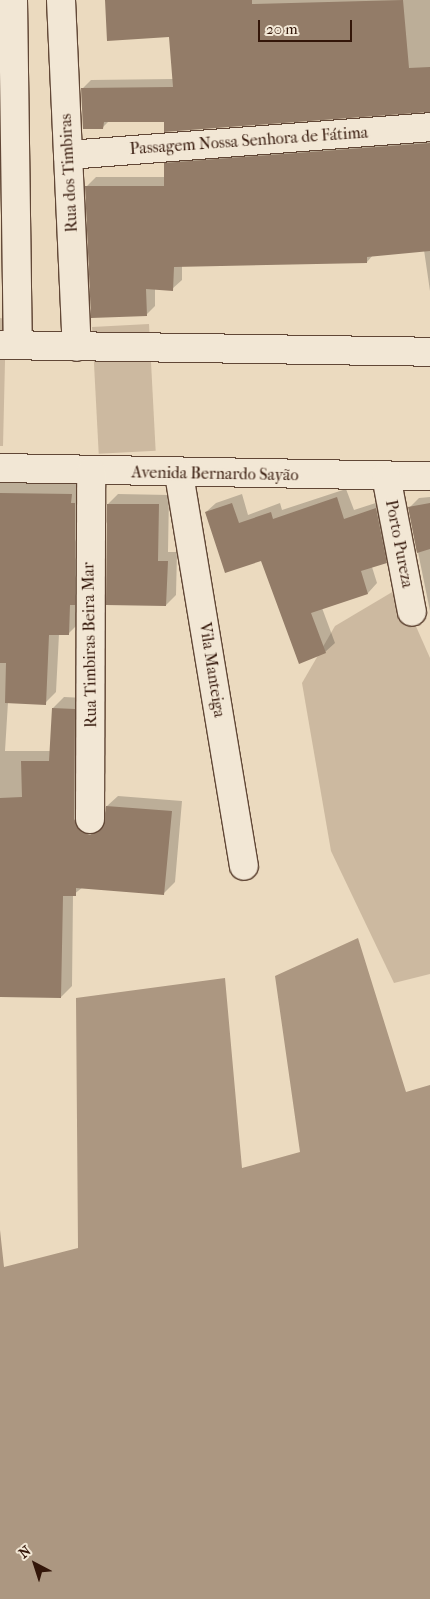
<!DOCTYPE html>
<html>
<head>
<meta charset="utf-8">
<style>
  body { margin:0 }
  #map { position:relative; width:430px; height:1599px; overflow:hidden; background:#ebdabf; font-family:"IM FELL French Canon",serif }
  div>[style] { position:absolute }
  .green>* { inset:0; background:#ccb9a0; transform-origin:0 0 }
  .water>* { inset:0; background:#ac9781 }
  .shadow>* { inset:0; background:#0003 }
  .building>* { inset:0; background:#937c68 }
  .roads { filter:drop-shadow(1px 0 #614736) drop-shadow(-1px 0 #614736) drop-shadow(0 1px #614736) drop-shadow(0 -1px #614736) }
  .minor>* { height:28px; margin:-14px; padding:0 14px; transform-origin:14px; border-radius:14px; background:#f2e7d5 }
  span { translate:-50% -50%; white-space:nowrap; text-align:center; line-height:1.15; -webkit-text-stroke:4px #f2e7d5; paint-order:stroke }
  .street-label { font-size:16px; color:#331609 }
  .north { position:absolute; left:10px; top:1539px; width:50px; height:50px; -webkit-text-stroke:4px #f2e7d5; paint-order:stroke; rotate:320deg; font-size:14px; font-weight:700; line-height:20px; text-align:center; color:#331609 }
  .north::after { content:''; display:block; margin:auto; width:18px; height:22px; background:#331609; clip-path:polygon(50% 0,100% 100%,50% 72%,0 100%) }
  .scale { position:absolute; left:258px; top:20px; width:94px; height:22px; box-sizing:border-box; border:2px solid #331609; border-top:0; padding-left:6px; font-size:15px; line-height:18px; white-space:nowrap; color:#331609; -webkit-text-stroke:4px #f2e7d5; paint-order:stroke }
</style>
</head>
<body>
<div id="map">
  <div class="green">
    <i style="clip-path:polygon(0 318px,6px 319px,3px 446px,0 446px)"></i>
    <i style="left:149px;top:324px;width:127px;height:57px;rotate:87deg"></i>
    <i style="clip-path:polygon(399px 588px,430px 658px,430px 974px,394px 983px,331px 851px,302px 683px,335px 626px)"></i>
  </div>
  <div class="water">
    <i style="clip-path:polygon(358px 938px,406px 1092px,430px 1085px,430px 1599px,0 1599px,0 1230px,4px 1267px,78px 1248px,76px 998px,225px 978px,242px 1168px,300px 1152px,275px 976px)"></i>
  </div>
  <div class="shadow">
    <i style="clip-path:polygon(105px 0,430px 0,430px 111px,109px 121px,103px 127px,82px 89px,91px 80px,173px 79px,170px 36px)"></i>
    <i style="clip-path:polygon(430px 135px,430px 291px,424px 250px,373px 255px,367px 262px,182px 266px,182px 280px,172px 289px,155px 289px,155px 306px,146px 315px,86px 187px,96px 177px,165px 177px,165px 164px,174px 155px)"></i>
    <i style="clip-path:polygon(0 479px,82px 484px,79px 623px,68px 634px,59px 634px,56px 692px,45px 703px,8px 702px,5px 751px,51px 751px,53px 708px,64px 697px,85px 698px,101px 824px,105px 823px,107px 806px,118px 796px,182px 801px,175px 882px,164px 893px,83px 887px,73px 895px,72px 986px,61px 997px,0 996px)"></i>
    <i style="clip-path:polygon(346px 489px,354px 510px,385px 500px,396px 552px,372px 567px,377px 583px,368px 593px,322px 608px,335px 643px,325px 652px,261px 559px,206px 512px,216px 503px,242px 494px,248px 515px,280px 503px,282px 510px)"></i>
    <i style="clip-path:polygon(118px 494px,169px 495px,168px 552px,177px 552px,176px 595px,166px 605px,108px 504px)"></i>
    <i style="clip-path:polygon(430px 497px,430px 611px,409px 508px,419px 498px)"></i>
  </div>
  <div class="building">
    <i style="clip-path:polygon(105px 0,252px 0,252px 4px,403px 0,409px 68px,430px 67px,430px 112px,164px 132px,164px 122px,104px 122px,103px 129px,83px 129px,81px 88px,173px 87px,169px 37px,107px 41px)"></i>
    <i style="clip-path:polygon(430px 143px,430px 251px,367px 257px,367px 263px,174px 267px,173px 291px,146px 289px,147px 316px,91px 318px,85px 186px,164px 186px,164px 163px)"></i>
    <i style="clip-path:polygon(0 493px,72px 494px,71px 503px,75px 503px,75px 605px,70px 605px,69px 635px,49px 635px,46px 705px,5px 703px,6px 663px,0 663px)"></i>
    <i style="clip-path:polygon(337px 497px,344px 519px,376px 508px,387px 563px,361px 571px,368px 594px,311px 613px,326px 653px,299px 664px,261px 561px,225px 573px,205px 512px,232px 503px,239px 523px,271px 512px,273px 519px)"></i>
    <i style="clip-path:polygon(430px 503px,430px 549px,417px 553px,408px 507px)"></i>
    <i style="clip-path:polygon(107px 504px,159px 504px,158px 561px,168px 561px,166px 606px,106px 605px)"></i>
    <i style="clip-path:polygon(52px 708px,75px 709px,74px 819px,82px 832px,90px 835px,103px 827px,106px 806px,172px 811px,164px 895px,76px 888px,76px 896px,63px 896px,61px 998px,0 997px,0 798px,22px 797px,21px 761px,49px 761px)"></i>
  </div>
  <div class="roads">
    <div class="minor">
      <i style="left:13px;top:0;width:345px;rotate:89.2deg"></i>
      <i style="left:61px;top:0;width:347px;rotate:87.4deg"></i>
      <i style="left:68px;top:155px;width:363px;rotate:-4.4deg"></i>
      <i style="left:0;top:345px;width:430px;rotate:0.9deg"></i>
      <i style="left:0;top:468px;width:430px;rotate:1.1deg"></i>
      <i style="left:179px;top:474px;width:397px;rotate:80.6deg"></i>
      <i style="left:386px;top:476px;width:138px;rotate:79.2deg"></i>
      <i style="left:90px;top:819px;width:347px;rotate:-89.8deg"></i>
    </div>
  </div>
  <div class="street-label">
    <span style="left:249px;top:141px;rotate:-4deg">Passagem Nossa Senhora de Fátima</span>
    <span style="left:69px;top:173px;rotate:-93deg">Rua dos Timbiras</span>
    <span style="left:215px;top:474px;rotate:1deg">Avenida Bernardo Sayão</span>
    <span style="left:399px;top:544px;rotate:79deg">Porto Pureza</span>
    <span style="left:90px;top:645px;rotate:-91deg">Rua Timbiras Beira Mar</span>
    <span style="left:212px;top:670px;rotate:81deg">Vila Manteiga</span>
  </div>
  <div class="north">N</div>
  <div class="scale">20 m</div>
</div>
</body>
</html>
